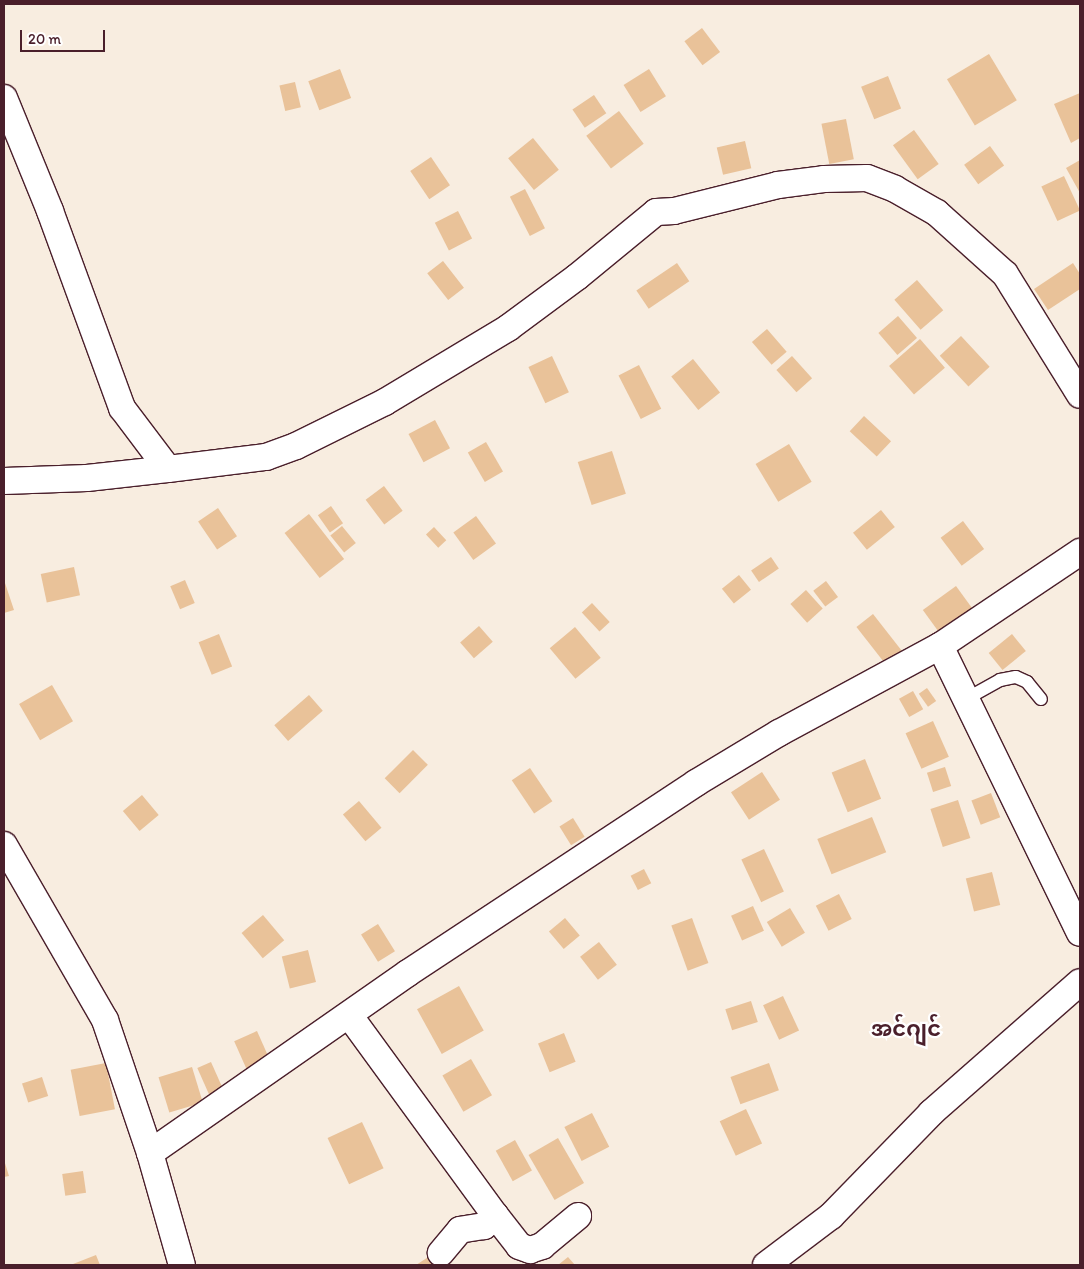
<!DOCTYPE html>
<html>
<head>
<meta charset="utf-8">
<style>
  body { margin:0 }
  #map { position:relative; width:1084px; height:1269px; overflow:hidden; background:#f8ede0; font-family:Itim,"Noto Sans Myanmar",sans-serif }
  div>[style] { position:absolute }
  .building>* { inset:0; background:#e9c299; transform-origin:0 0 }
  .roads { filter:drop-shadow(1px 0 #4a1f2b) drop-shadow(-1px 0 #4a1f2b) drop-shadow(0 1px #4a1f2b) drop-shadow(0 -1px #4a1f2b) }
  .service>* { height:12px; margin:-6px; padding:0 6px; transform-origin:6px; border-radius:6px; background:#fff }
  .minor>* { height:26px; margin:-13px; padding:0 13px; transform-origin:13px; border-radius:13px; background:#fff }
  span { translate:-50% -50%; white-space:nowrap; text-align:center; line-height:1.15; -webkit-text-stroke:4.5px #fff; paint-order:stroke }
  .quarter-label { font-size:21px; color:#4a1f2b; font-weight:700 }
  .frame { position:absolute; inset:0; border:5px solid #4a1f2b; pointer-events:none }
  .scale { position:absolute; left:20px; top:30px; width:85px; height:22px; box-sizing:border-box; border:2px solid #4a1f2b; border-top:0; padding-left:6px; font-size:15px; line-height:18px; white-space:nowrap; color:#4a1f2b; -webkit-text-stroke:4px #fff; paint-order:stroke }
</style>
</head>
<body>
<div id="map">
  <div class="building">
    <i style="left:702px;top:28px;width:30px;height:22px;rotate:53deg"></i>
    <i style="left:989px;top:54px;width:54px;height:49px;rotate:59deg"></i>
    <i style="left:340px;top:69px;width:31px;height:34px;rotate:69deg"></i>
    <i style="left:649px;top:69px;width:32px;height:30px;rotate:58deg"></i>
    <i style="left:888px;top:76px;width:35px;height:29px;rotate:68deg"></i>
    <i style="left:295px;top:82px;width:26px;height:16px;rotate:77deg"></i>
    <i style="clip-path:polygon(1080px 93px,1080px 138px,1071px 143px,1054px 104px)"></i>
    <i style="left:594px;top:95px;width:22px;height:26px;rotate:56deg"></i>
    <i style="left:619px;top:111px;width:41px;height:41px;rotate:53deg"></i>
    <i style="left:846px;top:119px;width:41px;height:25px;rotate:79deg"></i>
    <i style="left:914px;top:130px;width:42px;height:26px;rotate:54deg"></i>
    <i style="left:533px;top:138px;width:41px;height:32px;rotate:51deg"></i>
    <i style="left:745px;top:141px;width:28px;height:29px;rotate:77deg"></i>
    <i style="left:990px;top:146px;width:24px;height:32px;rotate:54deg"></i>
    <i style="left:431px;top:157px;width:34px;height:25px;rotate:56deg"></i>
    <i style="clip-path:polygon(1080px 160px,1080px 193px,1066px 168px)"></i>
    <i style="left:1064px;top:176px;width:38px;height:25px;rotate:65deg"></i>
    <i style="left:525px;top:189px;width:44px;height:17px;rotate:63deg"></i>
    <i style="left:458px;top:211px;width:31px;height:26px;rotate:63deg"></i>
    <i style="left:443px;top:261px;width:34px;height:20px;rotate:52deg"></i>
    <i style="left:677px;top:263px;width:22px;height:49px;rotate:56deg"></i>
    <i style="clip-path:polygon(1073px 263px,1080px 274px,1080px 289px,1048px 310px,1034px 289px)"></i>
    <i style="left:917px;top:280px;width:40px;height:30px;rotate:49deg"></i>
    <i style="left:898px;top:316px;width:29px;height:26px;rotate:49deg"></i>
    <i style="left:767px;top:329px;width:30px;height:20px;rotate:49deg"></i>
    <i style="left:961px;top:336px;width:42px;height:29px;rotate:47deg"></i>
    <i style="left:920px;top:339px;width:38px;height:41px;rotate:49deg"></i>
    <i style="left:552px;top:356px;width:40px;height:26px;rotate:65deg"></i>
    <i style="left:792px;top:356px;width:30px;height:21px;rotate:48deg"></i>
    <i style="left:693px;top:359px;width:43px;height:28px;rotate:51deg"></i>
    <i style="left:639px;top:365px;width:49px;height:23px;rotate:63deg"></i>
    <i style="left:864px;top:416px;width:37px;height:21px;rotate:43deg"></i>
    <i style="left:435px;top:420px;width:32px;height:30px;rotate:62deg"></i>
    <i style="left:486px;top:442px;width:34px;height:21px;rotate:60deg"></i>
    <i style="left:789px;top:444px;width:44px;height:39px;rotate:59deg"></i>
    <i style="left:612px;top:451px;width:45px;height:36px;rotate:72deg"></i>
    <i style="left:384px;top:486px;width:31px;height:23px;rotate:53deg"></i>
    <i style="left:331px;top:506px;width:21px;height:16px;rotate:55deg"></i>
    <i style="left:218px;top:508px;width:34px;height:24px;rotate:56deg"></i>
    <i style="left:881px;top:510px;width:22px;height:36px;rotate:51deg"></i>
    <i style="left:309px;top:514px;width:57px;height:31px;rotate:52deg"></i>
    <i style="left:476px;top:516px;width:34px;height:28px;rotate:54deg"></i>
    <i style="left:963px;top:521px;width:35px;height:28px;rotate:53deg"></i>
    <i style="left:342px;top:526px;width:22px;height:15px;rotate:51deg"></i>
    <i style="left:434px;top:527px;width:18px;height:11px;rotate:47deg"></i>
    <i style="left:771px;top:557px;width:14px;height:24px;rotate:56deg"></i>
    <i style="left:74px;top:567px;width:29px;height:34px;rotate:78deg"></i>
    <i style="left:739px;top:575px;width:19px;height:22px;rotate:51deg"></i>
    <i style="clip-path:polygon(4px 580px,14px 610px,4px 613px)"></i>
    <i style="left:185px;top:580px;width:25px;height:16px;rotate:67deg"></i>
    <i style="left:826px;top:581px;width:20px;height:16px;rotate:53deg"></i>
    <i style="left:956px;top:586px;width:34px;height:41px;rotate:54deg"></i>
    <i style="left:806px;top:590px;width:25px;height:21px;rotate:48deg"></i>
    <i style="left:592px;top:603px;width:26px;height:14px;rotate:47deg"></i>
    <i style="left:873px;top:614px;width:48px;height:21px;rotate:52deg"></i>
    <i style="left:479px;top:626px;width:21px;height:25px;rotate:49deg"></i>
    <i style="left:575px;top:627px;width:40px;height:33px;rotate:50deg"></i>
    <i style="left:219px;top:634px;width:35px;height:22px;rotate:68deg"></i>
    <i style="left:1012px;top:634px;width:22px;height:30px;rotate:51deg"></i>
    <i style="left:52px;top:685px;width:42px;height:38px;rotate:60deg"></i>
    <i style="left:927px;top:688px;width:16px;height:10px;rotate:55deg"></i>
    <i style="left:913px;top:691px;width:21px;height:16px;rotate:61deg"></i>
    <i style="left:309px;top:695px;width:21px;height:46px;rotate:49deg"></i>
    <i style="left:933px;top:721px;width:39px;height:30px;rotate:66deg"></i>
    <i style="left:413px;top:750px;width:21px;height:40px;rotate:45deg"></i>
    <i style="left:865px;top:759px;width:43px;height:36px;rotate:68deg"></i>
    <i style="left:945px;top:767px;width:20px;height:19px;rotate:72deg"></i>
    <i style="left:530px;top:768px;width:40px;height:22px;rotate:56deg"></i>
    <i style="left:762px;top:772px;width:33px;height:37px;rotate:57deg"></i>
    <i style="left:991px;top:793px;width:26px;height:21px;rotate:69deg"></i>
    <i style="left:142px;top:795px;width:26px;height:25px;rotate:50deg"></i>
    <i style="left:958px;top:800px;width:40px;height:29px;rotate:72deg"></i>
    <i style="left:359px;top:801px;width:35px;height:21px;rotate:50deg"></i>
    <i style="left:872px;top:817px;width:38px;height:59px;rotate:68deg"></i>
    <i style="left:573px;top:818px;width:22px;height:16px;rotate:58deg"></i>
    <i style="left:764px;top:849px;width:47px;height:25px;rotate:65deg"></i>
    <i style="left:644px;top:869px;width:16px;height:15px;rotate:63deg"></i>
    <i style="left:992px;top:872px;width:34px;height:27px;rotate:76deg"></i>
    <i style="left:839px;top:894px;width:28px;height:26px;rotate:63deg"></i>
    <i style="left:753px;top:906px;width:27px;height:24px;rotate:66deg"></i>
    <i style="left:790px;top:908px;width:29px;height:27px;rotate:59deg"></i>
    <i style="left:263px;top:915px;width:33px;height:28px;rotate:50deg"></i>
    <i style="left:565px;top:918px;width:23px;height:21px;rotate:50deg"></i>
    <i style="left:692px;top:918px;width:48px;height:22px;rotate:70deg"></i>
    <i style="left:378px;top:924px;width:32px;height:20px;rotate:58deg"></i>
    <i style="left:599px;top:942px;width:29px;height:24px;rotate:52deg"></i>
    <i style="left:308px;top:950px;width:33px;height:27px;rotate:76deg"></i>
    <i style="left:459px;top:986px;width:51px;height:48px;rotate:61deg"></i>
    <i style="left:783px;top:996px;width:38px;height:22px;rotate:65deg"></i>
    <i style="left:751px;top:1001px;width:22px;height:27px;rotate:72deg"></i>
    <i style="left:257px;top:1031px;width:32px;height:25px;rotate:66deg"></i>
    <i style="left:564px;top:1033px;width:31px;height:28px;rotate:68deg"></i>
    <i style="left:471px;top:1059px;width:42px;height:33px;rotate:60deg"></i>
    <i style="left:211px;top:1062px;width:35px;height:15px;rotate:66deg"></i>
    <i style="left:106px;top:1063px;width:47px;height:36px;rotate:79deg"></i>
    <i style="left:769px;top:1063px;width:29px;height:41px;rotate:70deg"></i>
    <i style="left:192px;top:1067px;width:37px;height:35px;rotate:73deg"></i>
    <i style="left:42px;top:1077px;width:20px;height:21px;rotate:72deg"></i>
    <i style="left:746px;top:1109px;width:38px;height:29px;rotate:65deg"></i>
    <i style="left:592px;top:1113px;width:38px;height:31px;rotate:63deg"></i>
    <i style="left:362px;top:1122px;width:51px;height:38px;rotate:65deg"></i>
    <i style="left:558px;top:1138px;width:52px;height:34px;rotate:60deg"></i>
    <i style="left:515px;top:1140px;width:35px;height:22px;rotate:61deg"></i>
    <i style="clip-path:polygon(4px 1160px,9px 1176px,4px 1177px)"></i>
    <i style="left:83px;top:1171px;width:22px;height:21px;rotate:82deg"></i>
    <i style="clip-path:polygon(436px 1252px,445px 1265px,416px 1265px)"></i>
    <i style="clip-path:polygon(96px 1255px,100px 1265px,74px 1265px,73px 1264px)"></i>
    <i style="clip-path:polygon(568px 1257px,575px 1265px,558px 1265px)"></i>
  </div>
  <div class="roads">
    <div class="service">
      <i style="left:966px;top:699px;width:39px;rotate:-29deg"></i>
      <i style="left:1000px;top:680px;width:16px;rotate:-11deg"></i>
      <i style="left:1016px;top:677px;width:12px;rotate:24deg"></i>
      <i style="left:1027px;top:682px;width:22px;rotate:51deg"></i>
    </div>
    <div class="minor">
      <i style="left:4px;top:98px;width:122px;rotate:67.8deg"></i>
      <i style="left:50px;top:211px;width:210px;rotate:69.9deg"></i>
      <i style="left:122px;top:408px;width:76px;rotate:53deg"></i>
      <i style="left:168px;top:469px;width:99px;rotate:-7deg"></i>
      <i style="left:266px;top:457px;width:32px;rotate:-20deg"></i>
      <i style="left:296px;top:446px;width:99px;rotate:-26.3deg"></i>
      <i style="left:385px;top:402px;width:144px;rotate:-31deg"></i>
      <i style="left:508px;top:328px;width:86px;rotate:-36.5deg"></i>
      <i style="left:577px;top:277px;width:102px;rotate:-39.4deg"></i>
      <i style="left:656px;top:212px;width:18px;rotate:-3deg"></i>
      <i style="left:674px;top:211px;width:107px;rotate:-14deg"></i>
      <i style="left:778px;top:185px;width:46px;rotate:-7.4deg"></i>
      <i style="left:824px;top:179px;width:43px;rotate:-1.3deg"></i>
      <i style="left:867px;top:178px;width:30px;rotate:21deg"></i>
      <i style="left:895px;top:189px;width:48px;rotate:29.7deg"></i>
      <i style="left:937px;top:213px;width:91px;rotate:41.9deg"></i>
      <i style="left:1005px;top:274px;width:142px;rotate:58.2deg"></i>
      <i style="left:4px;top:481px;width:83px;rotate:-2.1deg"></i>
      <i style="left:87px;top:478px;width:81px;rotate:-6.3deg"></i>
      <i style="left:940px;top:646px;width:319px;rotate:64deg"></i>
      <i style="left:4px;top:845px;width:202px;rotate:60deg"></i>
      <i style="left:105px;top:1020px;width:140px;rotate:71.3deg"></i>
      <i style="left:150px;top:1153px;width:116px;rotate:74.1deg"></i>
      <i style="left:349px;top:1015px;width:248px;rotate:53.9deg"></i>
      <i style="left:495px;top:1215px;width:16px;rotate:135deg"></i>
      <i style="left:484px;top:1226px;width:24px;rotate:171deg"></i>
      <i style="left:460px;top:1230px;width:30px;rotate:130deg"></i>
      <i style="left:150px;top:1153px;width:315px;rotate:-34.9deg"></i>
      <i style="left:408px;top:973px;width:345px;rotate:-33.4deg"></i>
      <i style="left:696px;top:783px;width:97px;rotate:-31.1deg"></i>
      <i style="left:779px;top:733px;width:183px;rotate:-28.4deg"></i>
      <i style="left:940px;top:646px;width:169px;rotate:-33.9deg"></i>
      <i style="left:495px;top:1215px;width:39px;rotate:52deg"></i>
      <i style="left:519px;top:1246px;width:12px;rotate:20deg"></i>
      <i style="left:530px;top:1250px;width:13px;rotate:-18deg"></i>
      <i style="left:542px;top:1246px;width:47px;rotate:-39.8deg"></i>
      <i style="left:766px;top:1265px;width:81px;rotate:-37deg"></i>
      <i style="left:831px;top:1216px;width:144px;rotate:-45.8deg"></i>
      <i style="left:931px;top:1113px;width:198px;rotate:-41.3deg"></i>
    </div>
  </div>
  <div class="quarter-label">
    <span style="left:906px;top:1029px">အင်ဂျင်</span>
  </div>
  <div class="frame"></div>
  <div class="scale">20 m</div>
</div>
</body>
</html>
